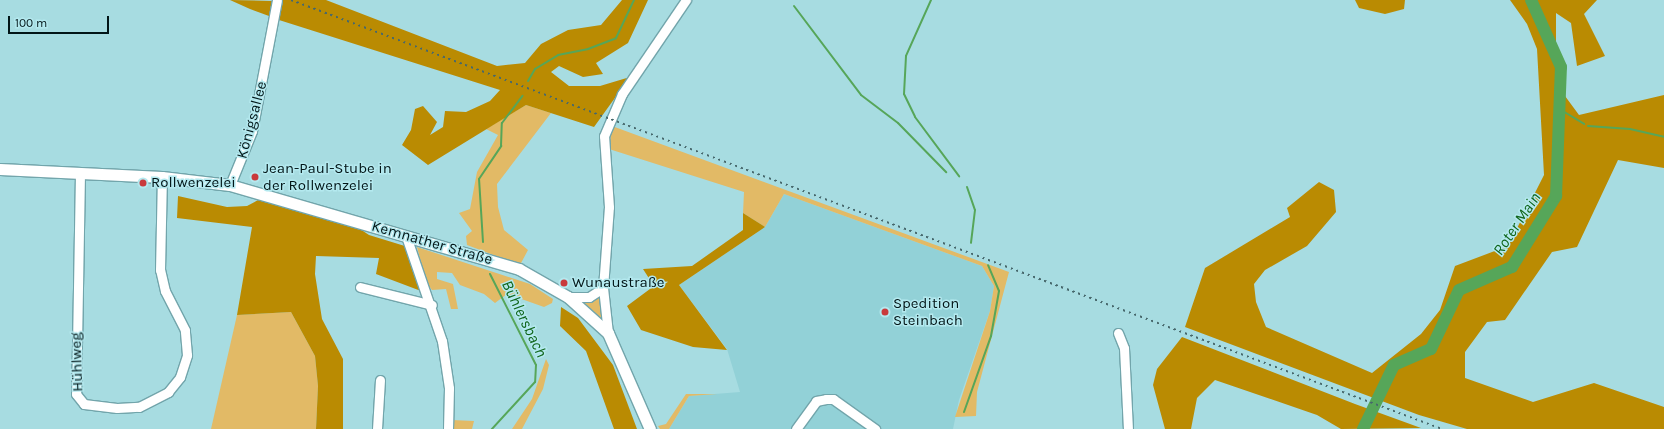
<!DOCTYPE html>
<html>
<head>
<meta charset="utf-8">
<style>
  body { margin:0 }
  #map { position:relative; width:1664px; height:429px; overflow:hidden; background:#a7dce1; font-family:Karla,sans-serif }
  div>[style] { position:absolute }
  .built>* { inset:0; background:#92d1d7 }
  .green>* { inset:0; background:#e2ba66 }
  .forest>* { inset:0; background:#ba8b02 }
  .stream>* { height:2px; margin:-1px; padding:0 1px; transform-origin:1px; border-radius:1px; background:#56a659 }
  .river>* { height:12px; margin:-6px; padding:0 6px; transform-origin:6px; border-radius:6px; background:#56a659 }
  .roads { filter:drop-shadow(1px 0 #72a5ab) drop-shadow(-1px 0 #72a5ab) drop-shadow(0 1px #72a5ab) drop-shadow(0 -1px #72a5ab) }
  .minor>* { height:9px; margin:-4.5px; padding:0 4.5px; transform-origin:4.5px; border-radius:4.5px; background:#fff }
  .major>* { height:11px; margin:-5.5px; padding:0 5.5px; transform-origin:5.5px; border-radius:5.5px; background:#fff }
  .rail>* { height:2px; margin-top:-1px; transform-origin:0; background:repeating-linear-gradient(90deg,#47686c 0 2px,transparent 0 6px) }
  .dots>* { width:11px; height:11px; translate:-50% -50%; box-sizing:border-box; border:2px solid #b4e9ef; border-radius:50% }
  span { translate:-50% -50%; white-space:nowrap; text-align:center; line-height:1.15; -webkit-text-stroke:3px #b4e9ef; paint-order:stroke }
  .street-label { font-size:15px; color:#021517 }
  .poi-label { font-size:15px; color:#021517 }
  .left { translate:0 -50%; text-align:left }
  .water-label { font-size:16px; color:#10651b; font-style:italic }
  .scale { position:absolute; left:8px; top:16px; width:101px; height:18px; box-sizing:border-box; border:2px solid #021517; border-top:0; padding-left:5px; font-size:12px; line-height:14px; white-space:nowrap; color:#021517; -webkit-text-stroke:3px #b4e9ef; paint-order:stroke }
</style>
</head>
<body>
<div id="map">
  <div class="built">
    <i style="clip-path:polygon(784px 194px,982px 266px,994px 286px,990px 311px,959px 400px,953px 429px,669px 429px,689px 396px,740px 392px,727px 349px,679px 285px,765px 227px)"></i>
  </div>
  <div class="green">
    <i style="clip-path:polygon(526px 105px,551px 113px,497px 184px,498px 207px,504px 230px,528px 250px,520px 265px,467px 245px,466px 236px,472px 231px,459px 213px,470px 209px,477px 172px,498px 135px,486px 129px)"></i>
    <i style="clip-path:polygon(612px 126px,1009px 272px,977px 392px,976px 416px,955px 417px,990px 311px,994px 286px,982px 266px,784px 194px,765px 227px,743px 213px,744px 192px,609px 149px)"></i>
    <i style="clip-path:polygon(417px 247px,530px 284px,553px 299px,552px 303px,544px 307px,507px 294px,495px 303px,484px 294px,460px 285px,452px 273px,437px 272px,437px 279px,453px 284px,458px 309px,451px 309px,446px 289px,432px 290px,426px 282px)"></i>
    <i style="clip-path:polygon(601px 291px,604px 321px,579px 298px)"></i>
    <i style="clip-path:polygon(291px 312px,315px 356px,318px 386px,316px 429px,211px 429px,237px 315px)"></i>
    <i style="clip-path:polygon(546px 359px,549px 365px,543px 389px,522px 429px,512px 429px,532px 399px)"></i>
    <i style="clip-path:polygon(686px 394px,717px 394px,689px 396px,669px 429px,660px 429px,658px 426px,666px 424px)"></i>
    <i style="clip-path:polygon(452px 420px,474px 421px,472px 429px,452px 429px)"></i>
  </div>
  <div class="forest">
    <i style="clip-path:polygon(230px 0,272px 1px,269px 16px,250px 9px)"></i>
    <i style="clip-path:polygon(283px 0,326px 0,497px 66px,525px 63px,541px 44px,568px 30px,601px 25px,622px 0,648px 0,628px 43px,596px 63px,603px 74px,583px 77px,559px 66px,551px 72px,569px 86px,600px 86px,630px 77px,594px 127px,526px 105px,428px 165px,402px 145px,411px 130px,415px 109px,423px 106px,437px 122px,430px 135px,443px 127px,445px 111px,466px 112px,490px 101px,500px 90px,279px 20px)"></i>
    <i style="clip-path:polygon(1355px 0,1405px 0,1404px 9px,1385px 14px,1359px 8px)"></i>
    <i style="clip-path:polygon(1510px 0,1597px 0,1584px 14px,1605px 56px,1577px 66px,1571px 23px,1556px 13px,1556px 60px,1565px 96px,1579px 115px,1664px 95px,1664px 168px,1618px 160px,1577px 247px,1552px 252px,1505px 320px,1487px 322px,1465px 352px,1465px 378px,1533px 402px,1594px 383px,1664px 407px,1664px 429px,1467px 429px,1419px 415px,1185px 327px,1205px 268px,1290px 217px,1287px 208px,1319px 182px,1334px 190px,1336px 212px,1307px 246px,1265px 270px,1254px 284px,1256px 302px,1266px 327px,1372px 373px,1421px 334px,1440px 310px,1455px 266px,1508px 246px,1544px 175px,1537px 49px,1527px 24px)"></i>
    <i style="clip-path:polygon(178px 196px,227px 207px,247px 206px,260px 199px,354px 225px,369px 235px,408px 247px,421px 291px,376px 274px,379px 258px,316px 256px,315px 274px,322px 319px,343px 359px,343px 429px,316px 429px,318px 386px,315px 356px,291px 312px,237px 315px,252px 227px,177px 218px)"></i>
    <i style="clip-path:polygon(743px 213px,765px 227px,679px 285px,727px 350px,693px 347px,641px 330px,627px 306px,654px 286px,643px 269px,692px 266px,743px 230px)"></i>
    <i style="clip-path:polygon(561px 307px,578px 318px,613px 365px,637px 429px,614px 429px,586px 351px,560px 326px)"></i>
    <i style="clip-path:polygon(1182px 337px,1355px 404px,1421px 428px,1341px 429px,1317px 415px,1215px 380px,1197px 398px,1191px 429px,1165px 429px,1153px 385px,1157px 369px)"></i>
  </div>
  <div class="stream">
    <i style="left:931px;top:0;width:61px;rotate:114.1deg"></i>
    <i style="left:906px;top:56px;width:38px;rotate:93deg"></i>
    <i style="left:904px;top:94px;width:25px;rotate:64deg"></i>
    <i style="left:915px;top:117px;width:74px;rotate:53.3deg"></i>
    <i style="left:794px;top:6px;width:111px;rotate:53deg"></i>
    <i style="left:861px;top:95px;width:46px;rotate:37.1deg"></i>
    <i style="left:898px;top:123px;width:69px;rotate:45.6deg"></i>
    <i style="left:528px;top:81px;width:14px;rotate:-60deg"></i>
    <i style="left:535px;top:69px;width:27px;rotate:-31deg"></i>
    <i style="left:558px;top:55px;width:31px;rotate:-11deg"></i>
    <i style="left:588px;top:49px;width:30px;rotate:-21deg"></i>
    <i style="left:616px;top:38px;width:42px;rotate:-64.7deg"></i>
    <i style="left:1561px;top:110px;width:27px;rotate:31deg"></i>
    <i style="left:1588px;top:126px;width:42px;rotate:4.1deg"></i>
    <i style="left:1630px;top:129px;width:35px;rotate:13deg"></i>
    <i style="left:967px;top:187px;width:24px;rotate:71deg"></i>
    <i style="left:975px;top:210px;width:33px;rotate:97deg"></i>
    <i style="left:483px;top:242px;width:63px;rotate:-93.6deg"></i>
    <i style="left:479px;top:179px;width:40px;rotate:-56deg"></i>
    <i style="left:501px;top:146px;width:23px;rotate:-88deg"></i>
    <i style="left:502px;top:123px;width:34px;rotate:-53deg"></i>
    <i style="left:490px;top:274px;width:102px;rotate:63.2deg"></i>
    <i style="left:536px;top:365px;width:17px;rotate:93deg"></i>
    <i style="left:535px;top:382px;width:64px;rotate:132.5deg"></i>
    <i style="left:964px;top:412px;width:81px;rotate:-70.4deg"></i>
    <i style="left:991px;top:336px;width:46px;rotate:-79.9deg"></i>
    <i style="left:999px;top:291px;width:28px;rotate:-113deg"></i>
  </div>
  <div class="river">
    <i style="left:1363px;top:429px;width:71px;rotate:-64.2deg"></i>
    <i style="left:1394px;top:365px;width:40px;rotate:-23.4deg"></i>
    <i style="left:1431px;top:349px;width:65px;rotate:-64.6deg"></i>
    <i style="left:1459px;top:290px;width:58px;rotate:-23.5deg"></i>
    <i style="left:1512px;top:267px;width:84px;rotate:-58.2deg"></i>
    <i style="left:1556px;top:196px;width:129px;rotate:-87.8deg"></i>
    <i style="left:1561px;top:67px;width:73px;rotate:-114.1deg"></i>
  </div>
  <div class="roads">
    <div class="minor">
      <i style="left:80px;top:173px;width:221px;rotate:91deg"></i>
      <i style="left:76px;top:394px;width:13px;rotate:51deg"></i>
      <i style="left:84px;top:404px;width:33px;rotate:7deg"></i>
      <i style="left:117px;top:408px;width:22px;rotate:-3deg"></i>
      <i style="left:139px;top:407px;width:33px;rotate:-27deg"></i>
      <i style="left:168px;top:392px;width:19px;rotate:-51deg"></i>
      <i style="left:180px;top:377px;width:23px;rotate:-72deg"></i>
      <i style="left:187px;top:355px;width:25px;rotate:-95deg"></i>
      <i style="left:185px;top:330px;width:44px;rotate:-117.1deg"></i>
      <i style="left:165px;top:291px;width:22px;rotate:-103deg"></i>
      <i style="left:160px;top:270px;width:93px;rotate:-88.8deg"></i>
      <i style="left:230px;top:185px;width:58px;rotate:-67.8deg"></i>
      <i style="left:252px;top:131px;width:133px;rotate:-79.2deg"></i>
      <i style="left:406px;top:236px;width:111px;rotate:71.1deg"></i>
      <i style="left:442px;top:341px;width:48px;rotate:81.5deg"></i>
      <i style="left:449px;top:388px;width:41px;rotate:91.4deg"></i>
      <i style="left:360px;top:287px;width:74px;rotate:14deg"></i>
      <i style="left:568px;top:297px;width:21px"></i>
      <i style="left:589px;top:297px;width:17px;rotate:-33deg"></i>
      <i style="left:608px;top:333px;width:45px;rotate:-96.3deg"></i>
      <i style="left:603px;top:288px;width:81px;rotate:-85.8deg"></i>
      <i style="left:609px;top:207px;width:71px;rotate:-94deg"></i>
      <i style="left:604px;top:136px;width:46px;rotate:-66.8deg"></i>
      <i style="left:622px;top:94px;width:114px;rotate:-55.8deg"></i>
      <i style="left:1118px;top:333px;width:16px;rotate:68deg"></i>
      <i style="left:1124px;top:348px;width:81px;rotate:87.2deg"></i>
      <i style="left:377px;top:429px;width:49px;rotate:-86.5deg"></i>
      <i style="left:796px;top:429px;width:34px;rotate:-54deg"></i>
      <i style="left:816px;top:401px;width:10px;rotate:-11deg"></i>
      <i style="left:826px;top:399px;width:7px"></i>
      <i style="left:833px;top:399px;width:52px;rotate:35.5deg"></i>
    </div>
    <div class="major">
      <i style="left:0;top:169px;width:162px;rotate:2.8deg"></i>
      <i style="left:162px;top:177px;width:68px;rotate:6.7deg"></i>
      <i style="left:230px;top:185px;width:301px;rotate:16.2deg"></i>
      <i style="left:519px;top:269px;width:56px;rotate:29.7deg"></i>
      <i style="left:568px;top:297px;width:54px;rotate:42deg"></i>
      <i style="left:608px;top:333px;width:105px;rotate:66.4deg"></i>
    </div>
  </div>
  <div class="rail">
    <i style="left:291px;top:0;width:1228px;rotate:20.44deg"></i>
  </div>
  <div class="dots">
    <i style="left:255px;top:177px;background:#c93a3c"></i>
    <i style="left:143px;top:183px;background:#c93a3c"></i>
    <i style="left:564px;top:283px;background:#c93a3c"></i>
    <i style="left:885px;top:312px;background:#c93a3c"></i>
  </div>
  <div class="street-label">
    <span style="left:252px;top:120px;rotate:-75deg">Königsallee</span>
    <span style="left:432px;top:243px;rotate:16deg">Kemnather Straße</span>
    <span style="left:77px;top:362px;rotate:-92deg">Hühlweg</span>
  </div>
  <div class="poi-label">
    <span class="left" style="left:263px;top:177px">Jean-Paul-Stube in<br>der Rollwenzelei</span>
    <span class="left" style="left:151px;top:183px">Rollwenzelei</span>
    <span class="left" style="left:572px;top:283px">Wunaustraße</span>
    <span class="left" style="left:893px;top:312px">Spedition<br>Steinbach</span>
  </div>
  <div class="water-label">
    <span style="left:1517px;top:224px;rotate:-56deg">Roter Main</span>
    <span style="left:524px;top:319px;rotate:64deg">Bühlersbach</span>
  </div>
  <div class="scale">100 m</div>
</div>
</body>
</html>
